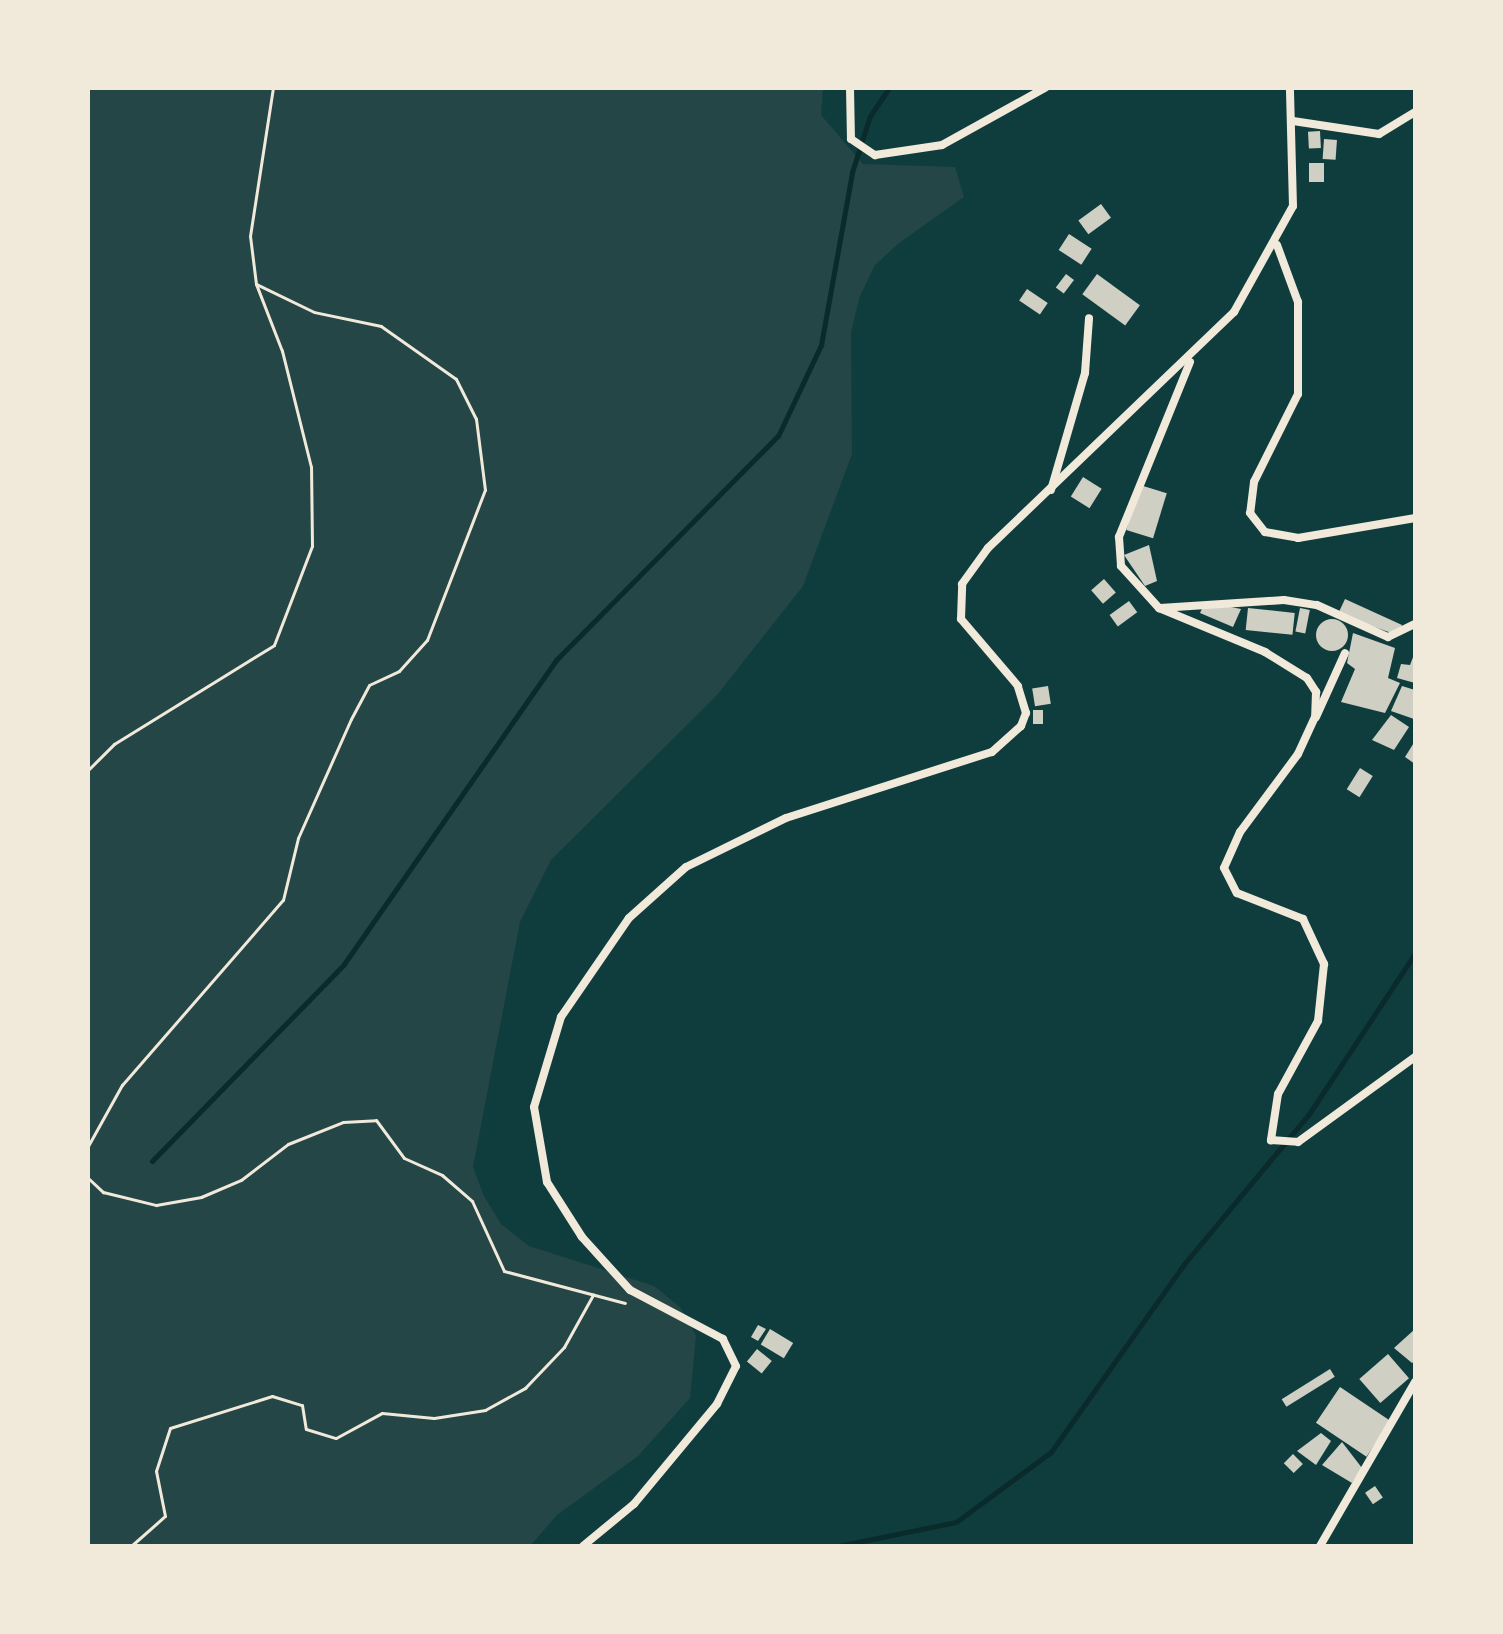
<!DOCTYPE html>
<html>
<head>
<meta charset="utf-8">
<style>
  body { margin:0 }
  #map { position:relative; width:1503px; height:1634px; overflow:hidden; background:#0f3d3e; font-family:"Public Sans",sans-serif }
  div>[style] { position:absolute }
  .green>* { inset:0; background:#244646 }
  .stream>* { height:5px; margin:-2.5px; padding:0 2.5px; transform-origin:2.5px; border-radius:2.5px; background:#0a2a2b }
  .building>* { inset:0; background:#cfcfc3; transform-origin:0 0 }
  .round { border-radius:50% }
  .path>* { height:3px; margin:-1.5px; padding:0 1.5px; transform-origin:1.5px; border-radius:1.5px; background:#f1e9da }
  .minor>* { height:8px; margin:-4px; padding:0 4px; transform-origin:4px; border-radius:4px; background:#f1e9da }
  span { translate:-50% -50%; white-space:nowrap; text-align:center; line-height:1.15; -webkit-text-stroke:7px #f1e9da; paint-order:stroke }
  .frame { position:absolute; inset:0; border:90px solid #f1e9da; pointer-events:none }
</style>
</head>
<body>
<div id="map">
  <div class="green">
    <i style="clip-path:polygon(88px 88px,823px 88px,821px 115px,863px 164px,955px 167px,964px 197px,899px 243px,875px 265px,860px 296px,851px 332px,852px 454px,803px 586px,717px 695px,551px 860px,520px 922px,473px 1167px,484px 1196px,501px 1224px,529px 1246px,654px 1286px,681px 1308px,696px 1336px,690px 1398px,638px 1456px,557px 1515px,530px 1546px,88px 1546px)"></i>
  </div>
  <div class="stream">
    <i style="left:152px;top:1161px;width:275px;rotate:-45.7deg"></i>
    <i style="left:344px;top:964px;width:371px;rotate:-55.1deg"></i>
    <i style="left:556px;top:660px;width:315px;rotate:-45.3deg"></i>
    <i style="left:778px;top:436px;width:101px;rotate:-64.7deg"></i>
    <i style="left:821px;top:345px;width:176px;rotate:-79.8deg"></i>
    <i style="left:852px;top:172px;width:59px;rotate:-72.2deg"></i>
    <i style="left:870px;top:116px;width:34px;rotate:-56deg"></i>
    <i style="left:838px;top:1546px;width:120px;rotate:-11.5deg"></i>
    <i style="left:956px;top:1522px;width:118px;rotate:-36.4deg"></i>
    <i style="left:1051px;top:1452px;width:230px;rotate:-54.7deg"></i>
    <i style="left:1184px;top:1264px;width:195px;rotate:-50.2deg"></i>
    <i style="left:1309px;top:1114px;width:193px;rotate:-56.6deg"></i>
  </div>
  <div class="building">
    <i style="left:1320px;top:131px;width:17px;height:12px;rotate:87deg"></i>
    <i style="left:1324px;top:139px;width:13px;height:20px;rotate:4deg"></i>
    <i style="left:1309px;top:163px;width:15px;height:19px"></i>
    <i style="left:1101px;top:204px;width:17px;height:28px;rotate:54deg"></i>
    <i style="left:1069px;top:234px;width:27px;height:19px;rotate:33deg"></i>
    <i style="left:1066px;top:274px;width:10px;height:17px;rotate:37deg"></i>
    <i style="left:1097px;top:274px;width:53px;height:25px;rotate:36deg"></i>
    <i style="left:1027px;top:289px;width:25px;height:14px;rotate:34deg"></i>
    <i style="left:1083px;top:477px;width:22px;height:23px;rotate:32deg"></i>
    <i style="left:1140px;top:485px;width:28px;height:47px;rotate:17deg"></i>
    <i style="clip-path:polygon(1149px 545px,1157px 581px,1145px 586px,1124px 555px)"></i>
    <i style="left:1104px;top:579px;width:18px;height:17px;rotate:49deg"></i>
    <i style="clip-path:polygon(1345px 599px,1402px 625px,1397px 635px,1338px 614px)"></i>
    <i style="left:1129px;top:601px;width:14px;height:24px;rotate:54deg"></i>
    <i style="clip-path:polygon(1205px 602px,1241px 609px,1233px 627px,1200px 613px)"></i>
    <i style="left:1248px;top:608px;width:47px;height:22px;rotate:6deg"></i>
    <i style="left:1300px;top:608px;width:10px;height:24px;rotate:11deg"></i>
    <i class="round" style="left:1316px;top:619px;width:32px;height:32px"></i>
    <i style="clip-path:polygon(1353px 633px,1395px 648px,1388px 678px,1400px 683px,1385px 713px,1341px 702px,1355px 669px,1347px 663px)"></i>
    <i style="clip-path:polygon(1415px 652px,1415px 683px,1397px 678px,1401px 664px,1410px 665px)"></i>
    <i style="left:1048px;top:686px;width:18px;height:16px;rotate:81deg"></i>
    <i style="clip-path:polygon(1402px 686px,1415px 690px,1414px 719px,1391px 711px)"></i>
    <i style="left:1033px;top:710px;width:10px;height:14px"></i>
    <i style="clip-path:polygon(1391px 715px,1409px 727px,1394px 750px,1372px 740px)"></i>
    <i style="clip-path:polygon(1415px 741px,1415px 764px,1405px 757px)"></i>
    <i style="left:1360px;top:768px;width:15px;height:25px;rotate:32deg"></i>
    <i style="clip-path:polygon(758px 1325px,766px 1329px,758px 1341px,751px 1337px)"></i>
    <i style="left:770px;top:1329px;width:27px;height:18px;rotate:31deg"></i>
    <i style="clip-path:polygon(1415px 1329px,1415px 1361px,1412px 1363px,1394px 1348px)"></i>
    <i style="left:757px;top:1349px;width:19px;height:16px;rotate:39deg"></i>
    <i style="left:1388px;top:1354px;width:32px;height:38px;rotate:49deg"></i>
    <i style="left:1330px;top:1369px;width:9px;height:57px;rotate:58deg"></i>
    <i style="left:1340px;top:1387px;width:61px;height:43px;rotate:34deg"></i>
    <i style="clip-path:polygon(1321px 1433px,1331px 1441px,1316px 1465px,1297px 1451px)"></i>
    <i style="clip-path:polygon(1342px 1442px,1362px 1468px,1352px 1483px,1322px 1465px)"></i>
    <i style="left:1293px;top:1454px;width:14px;height:13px;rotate:45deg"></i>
    <i style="left:1375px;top:1486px;width:14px;height:12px;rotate:56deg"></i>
  </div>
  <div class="path">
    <i style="left:88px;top:770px;width:37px;rotate:-45deg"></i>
    <i style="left:114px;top:744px;width:188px;rotate:-31.7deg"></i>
    <i style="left:274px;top:645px;width:106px;rotate:-69deg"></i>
    <i style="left:312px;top:546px;width:79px;rotate:-90.7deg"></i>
    <i style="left:311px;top:467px;width:120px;rotate:-104deg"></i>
    <i style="left:282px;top:351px;width:72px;rotate:-111.2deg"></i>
    <i style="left:88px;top:1146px;width:70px;rotate:-60.9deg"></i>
    <i style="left:122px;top:1085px;width:245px;rotate:-49deg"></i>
    <i style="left:283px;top:900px;width:64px;rotate:-76.4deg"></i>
    <i style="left:298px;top:838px;width:130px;rotate:-66deg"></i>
    <i style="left:351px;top:719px;width:38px;rotate:-62deg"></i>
    <i style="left:369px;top:685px;width:33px;rotate:-25deg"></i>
    <i style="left:399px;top:671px;width:42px;rotate:-47.9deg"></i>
    <i style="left:427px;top:640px;width:161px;rotate:-68.9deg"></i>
    <i style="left:485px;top:490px;width:72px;rotate:-97.2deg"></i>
    <i style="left:476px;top:419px;width:45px;rotate:-116.6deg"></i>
    <i style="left:456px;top:379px;width:92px;rotate:-144.8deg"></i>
    <i style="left:381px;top:326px;width:68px;rotate:-168.2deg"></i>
    <i style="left:314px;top:312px;width:64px;rotate:-154.2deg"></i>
    <i style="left:256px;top:284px;width:48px;rotate:-97.1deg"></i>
    <i style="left:250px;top:236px;width:150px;rotate:-81.2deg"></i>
    <i style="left:88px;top:1178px;width:21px;rotate:43deg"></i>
    <i style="left:103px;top:1192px;width:55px;rotate:13.8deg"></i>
    <i style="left:156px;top:1205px;width:46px;rotate:-10.1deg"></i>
    <i style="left:201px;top:1197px;width:43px;rotate:-23deg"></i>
    <i style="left:241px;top:1180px;width:59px;rotate:-37.5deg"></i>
    <i style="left:288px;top:1144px;width:59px;rotate:-21.8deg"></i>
    <i style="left:343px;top:1122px;width:33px;rotate:-3deg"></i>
    <i style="left:376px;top:1120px;width:47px;rotate:53.6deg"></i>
    <i style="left:404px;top:1158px;width:42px;rotate:24.1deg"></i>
    <i style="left:442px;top:1175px;width:40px;rotate:41deg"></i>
    <i style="left:472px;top:1201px;width:77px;rotate:65.4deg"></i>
    <i style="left:504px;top:1271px;width:125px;rotate:14.8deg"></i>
    <i style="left:131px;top:1546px;width:45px;rotate:-41.4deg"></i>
    <i style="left:165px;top:1516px;width:46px;rotate:-101.3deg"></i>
    <i style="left:156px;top:1471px;width:45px;rotate:-72deg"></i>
    <i style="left:170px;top:1428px;width:107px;rotate:-17.4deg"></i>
    <i style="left:272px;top:1396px;width:31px;rotate:17deg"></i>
    <i style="left:302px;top:1405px;width:24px;rotate:81deg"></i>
    <i style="left:306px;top:1429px;width:31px;rotate:17deg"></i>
    <i style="left:336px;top:1438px;width:52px;rotate:-28.5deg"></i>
    <i style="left:382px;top:1413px;width:52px;rotate:5.5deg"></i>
    <i style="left:434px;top:1418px;width:52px;rotate:-8.9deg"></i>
    <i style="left:485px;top:1410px;width:46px;rotate:-28.8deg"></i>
    <i style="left:525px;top:1388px;width:57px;rotate:-46.4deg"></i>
    <i style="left:564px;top:1347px;width:60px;rotate:-60.9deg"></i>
  </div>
  <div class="minor">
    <i style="left:850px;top:88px;width:51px;rotate:88.9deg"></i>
    <i style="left:851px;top:139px;width:29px;rotate:34deg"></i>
    <i style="left:875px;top:155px;width:68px;rotate:-8.5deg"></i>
    <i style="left:942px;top:145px;width:118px;rotate:-29deg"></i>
    <i style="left:1293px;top:121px;width:87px;rotate:8.6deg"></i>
    <i style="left:1379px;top:134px;width:42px;rotate:-31.4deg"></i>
    <i style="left:1277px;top:245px;width:61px;rotate:69.8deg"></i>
    <i style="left:1298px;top:302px;width:92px;rotate:90deg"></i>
    <i style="left:1298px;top:394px;width:98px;rotate:116.6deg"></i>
    <i style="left:1254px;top:482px;width:31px;rotate:97deg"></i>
    <i style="left:1250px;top:513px;width:24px;rotate:52deg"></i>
    <i style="left:1265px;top:532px;width:34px;rotate:10deg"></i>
    <i style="left:1298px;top:538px;width:119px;rotate:-9.7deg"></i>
    <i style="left:1190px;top:362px;width:189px;rotate:112.1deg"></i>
    <i style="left:1119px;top:537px;width:29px;rotate:86deg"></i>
    <i style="left:1121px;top:566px;width:57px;rotate:47.9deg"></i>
    <i style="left:1159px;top:608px;width:115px;rotate:22.5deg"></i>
    <i style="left:1265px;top:652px;width:49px;rotate:31.8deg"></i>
    <i style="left:1307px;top:678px;width:17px;rotate:57deg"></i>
    <i style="left:1316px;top:692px;width:25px;rotate:92deg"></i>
    <i style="left:1315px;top:717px;width:41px;rotate:114.7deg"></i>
    <i style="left:1298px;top:754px;width:97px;rotate:126.6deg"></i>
    <i style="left:1240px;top:832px;width:39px;rotate:114deg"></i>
    <i style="left:1224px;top:868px;width:28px;rotate:63deg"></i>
    <i style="left:1237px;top:893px;width:71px;rotate:21.5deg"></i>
    <i style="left:1303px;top:919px;width:50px;rotate:65deg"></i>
    <i style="left:1324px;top:964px;width:57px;rotate:96deg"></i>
    <i style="left:1318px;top:1021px;width:83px;rotate:118.7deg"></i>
    <i style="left:1278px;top:1094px;width:47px;rotate:98.7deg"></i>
    <i style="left:1271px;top:1140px;width:27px;rotate:4deg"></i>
    <i style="left:1298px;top:1142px;width:145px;rotate:-36deg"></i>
    <i style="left:1051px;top:490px;width:122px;rotate:-73.8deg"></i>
    <i style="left:1085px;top:373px;width:55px;rotate:-85.8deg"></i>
    <i style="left:1160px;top:608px;width:124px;rotate:-3.7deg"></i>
    <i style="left:1284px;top:600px;width:33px;rotate:9deg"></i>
    <i style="left:1317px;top:605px;width:78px;rotate:24.3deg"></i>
    <i style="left:1388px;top:637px;width:30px;rotate:-26deg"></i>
    <i style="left:1316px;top:717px;width:70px;rotate:-65.6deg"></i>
    <i style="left:583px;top:1546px;width:66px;rotate:-39.5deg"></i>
    <i style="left:634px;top:1504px;width:130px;rotate:-50.3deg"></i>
    <i style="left:717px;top:1404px;width:42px;rotate:-63.4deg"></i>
    <i style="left:736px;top:1366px;width:30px;rotate:-116deg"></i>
    <i style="left:723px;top:1339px;width:105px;rotate:-152.2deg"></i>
    <i style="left:630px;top:1290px;width:72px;rotate:-132.2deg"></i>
    <i style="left:582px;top:1237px;width:65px;rotate:-122.5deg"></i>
    <i style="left:547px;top:1182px;width:76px;rotate:-99.8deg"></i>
    <i style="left:534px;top:1107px;width:94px;rotate:-73.3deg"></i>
    <i style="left:561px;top:1017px;width:120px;rotate:-55.5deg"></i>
    <i style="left:629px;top:918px;width:76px;rotate:-41.8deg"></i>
    <i style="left:686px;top:867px;width:111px;rotate:-26.1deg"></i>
    <i style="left:786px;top:818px;width:216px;rotate:-17.8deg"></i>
    <i style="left:992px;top:752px;width:39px;rotate:-42deg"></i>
    <i style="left:1021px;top:726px;width:14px;rotate:-69deg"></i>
    <i style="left:1026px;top:713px;width:28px;rotate:-107deg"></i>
    <i style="left:1018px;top:686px;width:88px;rotate:-130.4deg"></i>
    <i style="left:961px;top:619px;width:35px;rotate:-88deg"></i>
    <i style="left:962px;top:584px;width:44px;rotate:-54.2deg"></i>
    <i style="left:988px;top:548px;width:341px;rotate:-43.8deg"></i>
    <i style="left:1234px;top:312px;width:121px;rotate:-60.9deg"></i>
    <i style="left:1293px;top:206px;width:118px;rotate:-91.5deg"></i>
    <i style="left:1320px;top:1546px;width:190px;rotate:-59.9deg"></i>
  </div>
  <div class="frame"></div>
</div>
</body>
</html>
